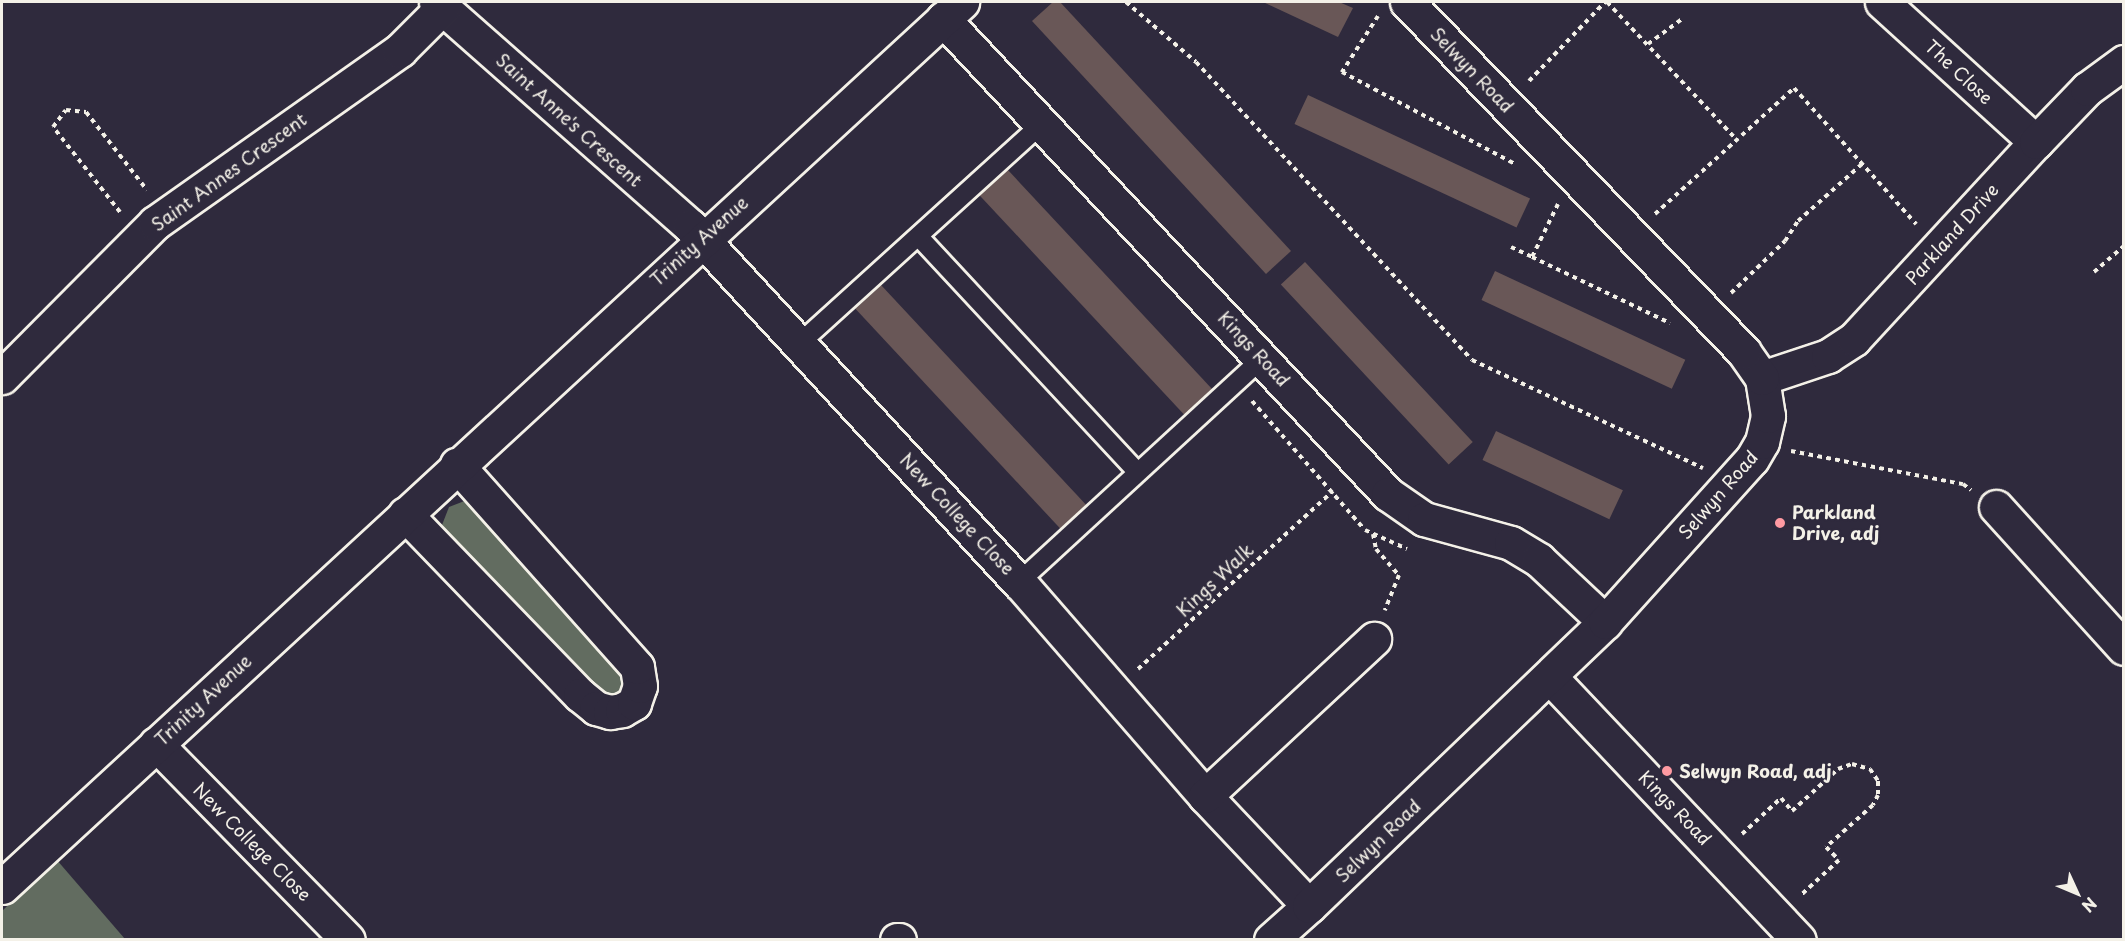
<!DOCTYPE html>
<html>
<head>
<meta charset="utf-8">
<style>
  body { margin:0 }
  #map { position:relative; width:2125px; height:941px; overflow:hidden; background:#2f2a3d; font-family:"Playpen Sans",sans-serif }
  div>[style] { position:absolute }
  .green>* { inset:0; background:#626c60 }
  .building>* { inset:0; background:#695757; transform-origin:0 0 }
  .path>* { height:4px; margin-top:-2px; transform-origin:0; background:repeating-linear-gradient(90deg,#f4f1e8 0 4.5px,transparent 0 9px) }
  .roads { filter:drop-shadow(2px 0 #f4f1e8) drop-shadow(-2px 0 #f4f1e8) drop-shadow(0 2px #f4f1e8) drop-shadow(0 -2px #f4f1e8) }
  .lane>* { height:18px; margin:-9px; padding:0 9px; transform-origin:9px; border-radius:9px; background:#2f2a3d }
  .street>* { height:33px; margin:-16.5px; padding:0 16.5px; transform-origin:16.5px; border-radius:16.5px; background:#2f2a3d }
  .dots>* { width:16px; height:16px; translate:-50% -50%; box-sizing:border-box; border:3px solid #2f2a3d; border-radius:50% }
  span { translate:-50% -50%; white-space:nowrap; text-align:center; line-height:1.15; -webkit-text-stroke:4.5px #2f2a3d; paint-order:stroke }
  .street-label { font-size:18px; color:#f4f1e8 }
  .poi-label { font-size:18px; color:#f4f1e8; font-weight:700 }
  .left { translate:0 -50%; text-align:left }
  .frame { position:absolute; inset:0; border:3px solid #f4f1e8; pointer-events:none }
  .north { position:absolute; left:2047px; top:863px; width:60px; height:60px; -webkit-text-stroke:4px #2f2a3d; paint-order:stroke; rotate:134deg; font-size:16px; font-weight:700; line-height:24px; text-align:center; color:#f4f1e8 }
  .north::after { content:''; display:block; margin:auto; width:21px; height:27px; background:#f4f1e8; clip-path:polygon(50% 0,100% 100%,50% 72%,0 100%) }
</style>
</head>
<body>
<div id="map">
  <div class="green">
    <i style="clip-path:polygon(467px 500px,628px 679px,618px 698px,601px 699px,449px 535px,442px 525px,449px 507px)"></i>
    <i style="clip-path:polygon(56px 859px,125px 939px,2px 940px,2px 911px)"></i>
  </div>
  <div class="building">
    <i style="clip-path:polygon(1053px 2px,1060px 2px,1291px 251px,1266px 274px,1032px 21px)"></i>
    <i style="clip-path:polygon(1263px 2px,1339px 2px,1353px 8px,1338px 37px)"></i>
    <i style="left:1308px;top:95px;width:245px;height:32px;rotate:25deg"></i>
    <i style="left:1007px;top:169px;width:301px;height:38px;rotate:47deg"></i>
    <i style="left:1305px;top:262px;width:246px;height:33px;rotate:47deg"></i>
    <i style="left:1495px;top:271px;width:210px;height:32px;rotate:25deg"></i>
    <i style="left:881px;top:285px;width:302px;height:35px;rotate:47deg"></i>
    <i style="left:1496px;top:431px;width:140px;height:32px;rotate:25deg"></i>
  </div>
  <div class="path">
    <i style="left:1126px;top:2px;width:92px;rotate:40.6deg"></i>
    <i style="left:1196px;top:62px;width:406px;rotate:47.2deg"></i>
    <i style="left:1472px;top:360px;width:255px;rotate:25.1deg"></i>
    <i style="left:1607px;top:2px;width:190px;rotate:46.7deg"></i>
    <i style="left:1378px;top:16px;width:67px;rotate:122.7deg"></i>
    <i style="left:1342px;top:72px;width:196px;rotate:28deg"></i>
    <i style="left:1648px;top:44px;width:42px;rotate:-36.3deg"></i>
    <i style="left:1529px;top:81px;width:110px;rotate:-46.1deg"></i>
    <i style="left:1558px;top:204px;width:59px;rotate:116.1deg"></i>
    <i style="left:1532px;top:257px;width:153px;rotate:25.6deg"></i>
    <i style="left:120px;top:212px;width:108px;rotate:-128.2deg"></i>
    <i style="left:53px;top:127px;width:21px;rotate:-53deg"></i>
    <i style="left:66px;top:110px;width:20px;rotate:6deg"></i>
    <i style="left:86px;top:112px;width:99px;rotate:52deg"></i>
    <i style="left:1655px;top:214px;width:188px;rotate:-42.2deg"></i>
    <i style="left:1794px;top:88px;width:183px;rotate:48.1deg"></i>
    <i style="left:1511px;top:247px;width:23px;rotate:25deg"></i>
    <i style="left:2094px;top:272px;width:40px;rotate:-41deg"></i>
    <i style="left:1731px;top:293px;width:75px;rotate:-43.9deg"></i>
    <i style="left:1785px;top:241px;width:24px;rotate:-57deg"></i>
    <i style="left:1798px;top:221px;width:86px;rotate:-41.7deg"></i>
    <i style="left:1252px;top:401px;width:171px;rotate:48.8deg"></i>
    <i style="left:1365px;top:530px;width:46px;rotate:24.3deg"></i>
    <i style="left:1791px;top:451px;width:175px;rotate:10.9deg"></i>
    <i style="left:1963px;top:484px;width:10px;rotate:37deg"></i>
    <i style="left:1373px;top:534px;width:15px;rotate:79deg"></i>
    <i style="left:1376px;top:549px;width:35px;rotate:49deg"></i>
    <i style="left:1399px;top:575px;width:38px;rotate:112deg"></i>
    <i style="left:1138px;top:669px;width:264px;rotate:-42.4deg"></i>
    <i style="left:1742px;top:834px;width:53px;rotate:-42.7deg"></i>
    <i style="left:1781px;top:798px;width:17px;rotate:50deg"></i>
    <i style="left:1792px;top:811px;width:62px;rotate:-42.4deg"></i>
    <i style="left:1838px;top:769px;width:15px;rotate:-20deg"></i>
    <i style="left:1852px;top:764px;width:19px;rotate:16deg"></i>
    <i style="left:1870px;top:769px;width:14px;rotate:56deg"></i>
    <i style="left:1878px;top:781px;width:14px;rotate:90deg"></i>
    <i style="left:1878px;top:795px;width:11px;rotate:117deg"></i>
    <i style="left:1873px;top:805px;width:63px;rotate:138.2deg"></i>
    <i style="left:1826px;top:847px;width:18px;rotate:45deg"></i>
    <i style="left:1839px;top:860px;width:52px;rotate:137.4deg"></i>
  </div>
  <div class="roads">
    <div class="lane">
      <i style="left:919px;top:237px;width:321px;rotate:47.1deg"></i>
      <i style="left:800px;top:343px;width:324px;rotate:-42.2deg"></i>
      <i style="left:1019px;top:582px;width:331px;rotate:-42.6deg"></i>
    </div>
    <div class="street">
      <i style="left:436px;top:2px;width:339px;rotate:41.4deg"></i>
      <i style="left:690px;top:226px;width:485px;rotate:47.3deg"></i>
      <i style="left:1019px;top:582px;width:284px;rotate:49deg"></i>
      <i style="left:1205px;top:796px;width:151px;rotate:46.6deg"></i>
      <i style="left:1309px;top:906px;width:51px;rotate:138.2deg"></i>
      <i style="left:1882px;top:2px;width:208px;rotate:42.3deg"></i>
      <i style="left:943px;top:19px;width:651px;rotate:46.87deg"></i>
      <i style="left:1388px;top:494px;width:44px;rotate:34.8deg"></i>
      <i style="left:1424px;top:519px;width:90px;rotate:15.4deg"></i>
      <i style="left:1511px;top:543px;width:33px;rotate:31deg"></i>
      <i style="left:1539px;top:560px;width:91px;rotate:43.2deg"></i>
      <i style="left:2px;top:377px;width:217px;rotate:-45.2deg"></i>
      <i style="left:155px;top:223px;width:300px;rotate:-35.2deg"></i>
      <i style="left:400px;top:50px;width:61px;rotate:-45deg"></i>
      <i style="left:1762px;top:378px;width:70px;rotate:-18.4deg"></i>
      <i style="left:1828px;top:356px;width:31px;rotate:-33deg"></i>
      <i style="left:1854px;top:339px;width:268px;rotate:-47.3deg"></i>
      <i style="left:2036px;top:142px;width:74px;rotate:-46.1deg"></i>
      <i style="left:2087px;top:89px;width:46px;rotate:-36.1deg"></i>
      <i style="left:1996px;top:507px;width:190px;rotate:47.8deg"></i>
      <i style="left:405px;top:514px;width:252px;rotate:46deg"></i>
      <i style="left:580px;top:695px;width:21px;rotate:39deg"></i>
      <i style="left:596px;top:708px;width:15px;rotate:16deg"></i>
      <i style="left:610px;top:712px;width:12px;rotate:-9deg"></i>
      <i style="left:622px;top:710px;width:14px;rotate:-30deg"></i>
      <i style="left:634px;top:703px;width:18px;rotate:-71deg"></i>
      <i style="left:640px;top:686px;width:19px;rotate:-99deg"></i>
      <i style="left:637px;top:667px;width:271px;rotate:-131.7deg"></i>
      <i style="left:1550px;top:677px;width:362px;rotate:46.6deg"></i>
      <i style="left:156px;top:744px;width:274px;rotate:45.6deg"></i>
      <i style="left:1205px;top:796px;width:231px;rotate:-42.9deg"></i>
      <i style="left:2px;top:887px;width:1306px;rotate:-42.67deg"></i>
      <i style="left:1309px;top:906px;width:410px;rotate:-43.8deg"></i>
      <i style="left:1605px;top:622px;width:219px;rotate:-48deg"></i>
      <i style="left:1752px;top:459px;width:20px;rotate:-60deg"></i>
      <i style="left:1762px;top:442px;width:27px;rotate:-77deg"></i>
      <i style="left:1768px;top:416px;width:38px;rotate:-99deg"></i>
      <i style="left:1762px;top:378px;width:32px;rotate:-125deg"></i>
      <i style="left:1744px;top:352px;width:486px;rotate:-133.9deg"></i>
      <i style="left:897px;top:940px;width:2px"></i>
    </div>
  </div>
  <div class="dots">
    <i style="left:1780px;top:523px;background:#ff9aa2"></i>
    <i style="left:1667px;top:771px;background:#ff9aa2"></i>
  </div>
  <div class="street-label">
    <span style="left:1472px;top:70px;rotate:46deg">Selwyn Road</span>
    <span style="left:1959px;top:72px;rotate:43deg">The Close</span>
    <span style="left:569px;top:120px;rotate:42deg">Saint Anne's Crescent</span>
    <span style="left:229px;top:172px;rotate:-36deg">Saint Annes Crescent</span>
    <span style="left:1952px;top:234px;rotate:-48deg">Parkland Drive</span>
    <span style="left:699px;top:241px;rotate:-42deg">Trinity Avenue</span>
    <span style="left:1254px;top:349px;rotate:47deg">Kings Road</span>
    <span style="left:1718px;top:495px;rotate:-49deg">Selwyn Road</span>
    <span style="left:957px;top:514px;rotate:47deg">New College Close</span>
    <span style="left:1215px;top:580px;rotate:-43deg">Kings Walk</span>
    <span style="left:203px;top:700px;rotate:-43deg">Trinity Avenue</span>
    <span style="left:1675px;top:808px;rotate:46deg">Kings Road</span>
    <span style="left:1378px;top:841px;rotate:-44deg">Selwyn Road</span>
    <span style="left:252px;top:842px;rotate:45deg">New College Close</span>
  </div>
  <div class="poi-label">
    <span class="left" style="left:1792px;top:523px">Parkland<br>Drive, adj</span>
    <span class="left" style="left:1679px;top:771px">Selwyn Road, adj</span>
  </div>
  <div class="frame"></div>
  <div class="north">N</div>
</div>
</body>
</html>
